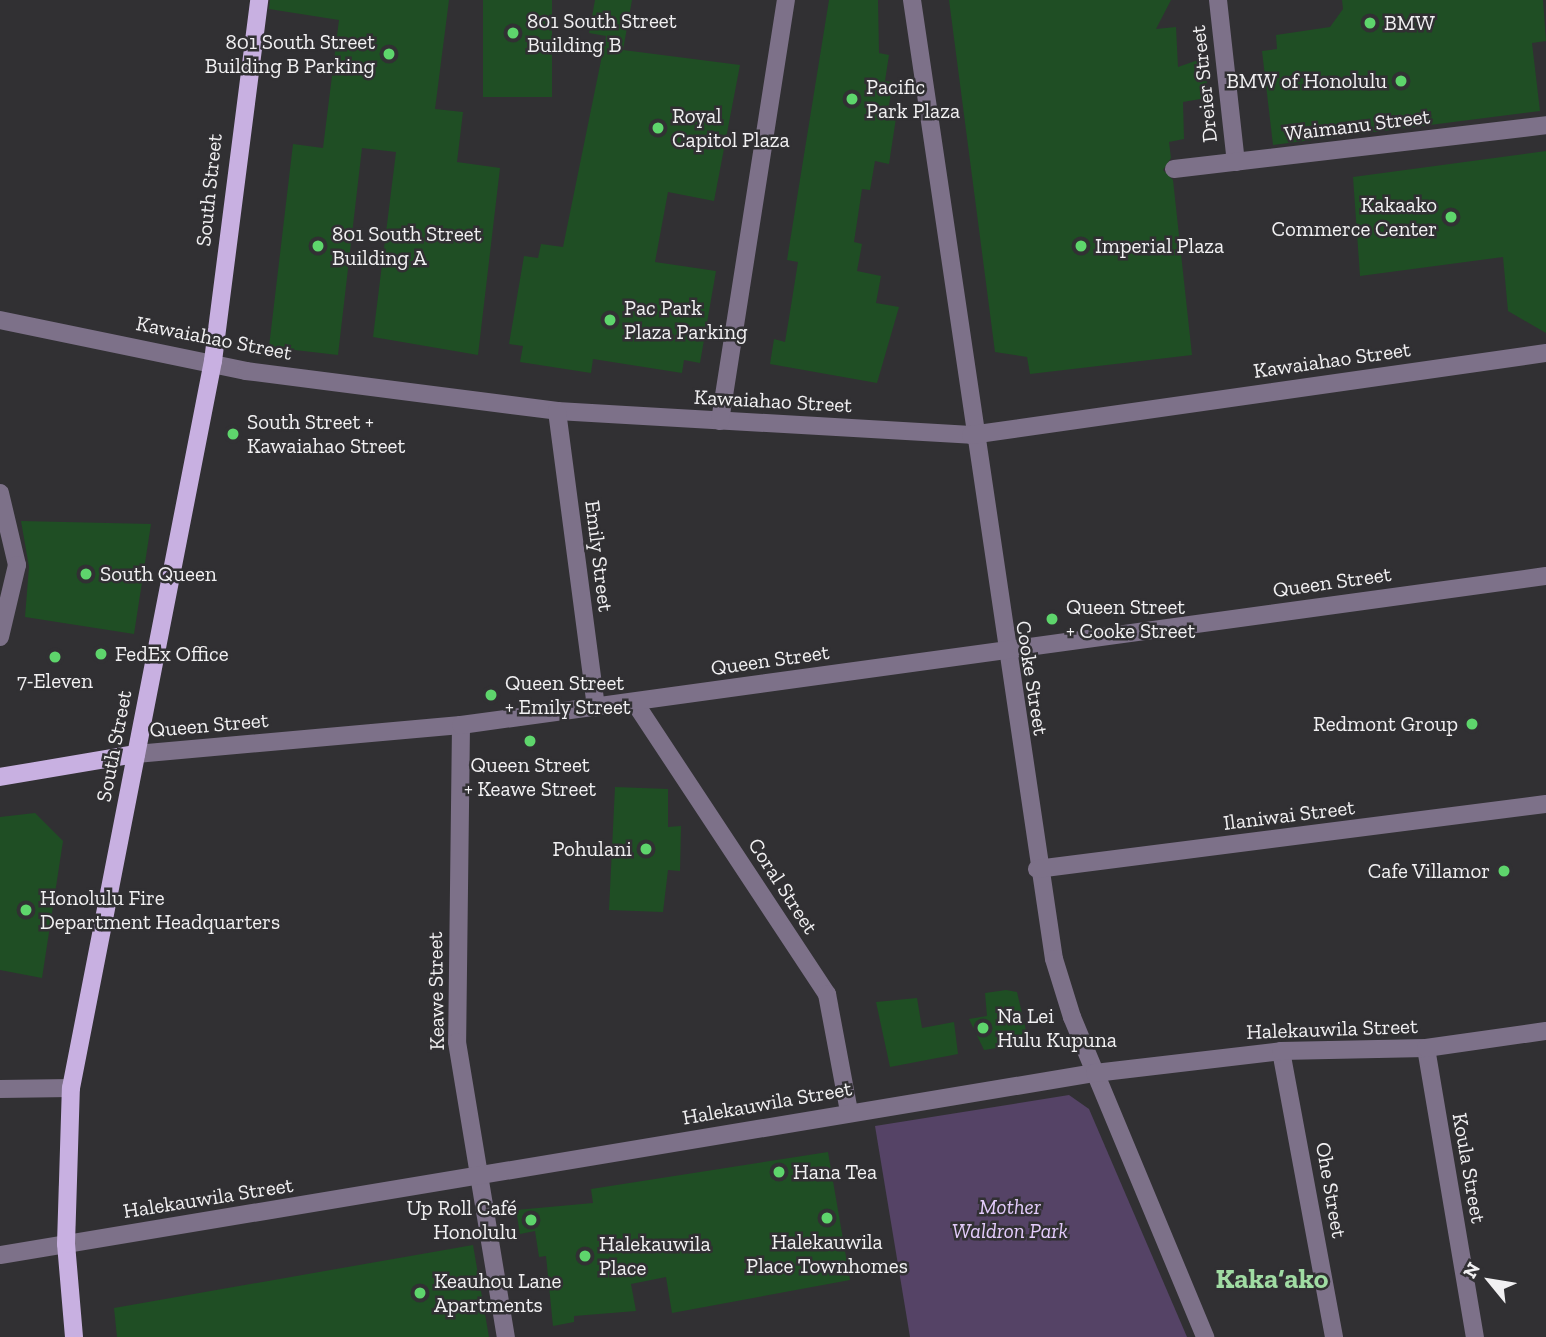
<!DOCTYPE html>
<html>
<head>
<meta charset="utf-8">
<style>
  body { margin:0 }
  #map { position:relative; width:1546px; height:1337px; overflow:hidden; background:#313033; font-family:"Zilla Slab",serif }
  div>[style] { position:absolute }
  .green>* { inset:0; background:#554366 }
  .building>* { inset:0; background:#1f4e24; transform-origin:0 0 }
  .minor>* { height:18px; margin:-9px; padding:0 9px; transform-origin:9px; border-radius:9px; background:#7d7189 }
  .major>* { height:18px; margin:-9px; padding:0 9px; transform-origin:9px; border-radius:9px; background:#c8b0e1 }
  .dots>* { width:19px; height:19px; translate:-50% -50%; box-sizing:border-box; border:4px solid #313033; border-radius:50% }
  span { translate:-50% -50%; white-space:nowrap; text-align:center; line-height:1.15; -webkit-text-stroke:5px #313033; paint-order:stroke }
  .poi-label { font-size:21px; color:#f1f0f2 }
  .left { translate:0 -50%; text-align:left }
  .right { translate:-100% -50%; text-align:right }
  .street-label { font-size:21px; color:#f1f0f2 }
  .park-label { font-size:21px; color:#e4ccfc; font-style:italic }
  .district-label { font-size:28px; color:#a0dca3; font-weight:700 }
  .north { position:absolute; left:1455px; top:1246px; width:70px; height:70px; -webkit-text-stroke:5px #313033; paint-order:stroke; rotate:300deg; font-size:19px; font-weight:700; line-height:28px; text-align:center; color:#f1f0f2 }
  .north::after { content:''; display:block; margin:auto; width:24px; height:32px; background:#f1f0f2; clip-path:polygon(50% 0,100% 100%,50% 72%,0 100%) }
</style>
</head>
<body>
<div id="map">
  <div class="green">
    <i style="clip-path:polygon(1069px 1095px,1089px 1109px,1187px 1337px,910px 1337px,875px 1126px)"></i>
  </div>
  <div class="building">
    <i style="clip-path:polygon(270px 0,449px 0,435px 109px,463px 112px,457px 162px,500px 168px,478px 355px,373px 337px,396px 152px,362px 148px,338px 355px,269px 347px,293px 144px,323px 148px,339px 20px,269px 9px)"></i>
    <i style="left:483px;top:0;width:69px;height:97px"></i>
    <i style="clip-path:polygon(595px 0,632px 0,623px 50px,740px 65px,714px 201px,668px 192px,655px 262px,716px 271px,700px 363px,684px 360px,682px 373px,593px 359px,591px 373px,520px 362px,523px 346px,509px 344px,524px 256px,538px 258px,541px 244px,563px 247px,606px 36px,589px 33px)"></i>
    <i style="clip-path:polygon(829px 0,878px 0,879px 53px,889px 55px,885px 81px,893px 82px,887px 116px,896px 118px,889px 164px,875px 161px,870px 190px,862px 189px,854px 242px,862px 244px,857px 271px,881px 276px,876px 303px,899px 307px,877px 383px,770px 364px,774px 339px,785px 342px,790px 312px,798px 262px,787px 260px)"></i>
    <i style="clip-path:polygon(949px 0,1171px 0,1156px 29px,1176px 27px,1178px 67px,1198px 60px,1207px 78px,1206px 98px,1183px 102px,1184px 139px,1169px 142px,1171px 158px,1163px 170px,1173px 180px,1192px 355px,1030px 374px,1027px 357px,995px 352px)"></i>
    <i style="clip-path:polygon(1342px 0,1543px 0,1546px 41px,1532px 43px,1540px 111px,1273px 145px,1262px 51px,1277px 49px,1276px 35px,1330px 27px,1343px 9px)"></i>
    <i style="clip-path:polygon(1546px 151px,1546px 333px,1508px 311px,1503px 257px,1360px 276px,1353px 177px)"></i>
    <i style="clip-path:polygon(21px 521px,151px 524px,134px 634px,25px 617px,29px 567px)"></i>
    <i style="clip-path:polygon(615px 787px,668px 789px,668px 827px,681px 826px,680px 871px,668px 870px,663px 912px,609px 910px)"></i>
    <i style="clip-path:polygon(35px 813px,63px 841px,42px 978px,0 970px,0 817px)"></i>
    <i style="clip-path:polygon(1006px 990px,1017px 992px,1029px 1043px,984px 1050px,969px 1019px,987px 1016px,985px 993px)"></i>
    <i style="clip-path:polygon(917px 998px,922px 1028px,954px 1022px,958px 1054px,890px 1067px,876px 1002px)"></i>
    <i style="clip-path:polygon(828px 1152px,850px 1280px,672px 1313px,666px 1277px,631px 1284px,636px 1311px,574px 1316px,574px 1322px,553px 1326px,546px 1256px,539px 1257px,535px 1231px,520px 1234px,516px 1210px,593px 1203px,591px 1189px)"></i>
    <i style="clip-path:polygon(473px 1245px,489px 1337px,117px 1337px,114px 1308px)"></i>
  </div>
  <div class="minor">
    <i style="left:912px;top:0;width:969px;rotate:81.58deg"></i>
    <i style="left:1054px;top:959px;width:61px;rotate:72.8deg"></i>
    <i style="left:1072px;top:1017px;width:347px;rotate:67.4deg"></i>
    <i style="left:1218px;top:0;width:163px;rotate:83.7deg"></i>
    <i style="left:1174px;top:169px;width:375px;rotate:-6.7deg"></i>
    <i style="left:0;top:320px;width:251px;rotate:11.7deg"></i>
    <i style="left:246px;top:371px;width:314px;rotate:7.3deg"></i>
    <i style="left:557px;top:411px;width:415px;rotate:3.3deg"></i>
    <i style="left:971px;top:435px;width:581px;rotate:-8.12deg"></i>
    <i style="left:557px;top:411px;width:299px;rotate:82.5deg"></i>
    <i style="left:720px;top:421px;width:426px;rotate:-81.1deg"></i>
    <i style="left:0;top:493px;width:74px;rotate:76.7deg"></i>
    <i style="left:17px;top:565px;width:74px;rotate:103.3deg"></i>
    <i style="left:635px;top:703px;width:349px;rotate:56.6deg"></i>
    <i style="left:827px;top:994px;width:120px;rotate:79.4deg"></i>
    <i style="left:461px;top:725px;width:317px;rotate:90.7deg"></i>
    <i style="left:457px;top:1042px;width:299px;rotate:80.6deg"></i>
    <i style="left:136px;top:754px;width:326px;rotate:-5.1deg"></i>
    <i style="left:461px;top:725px;width:1095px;rotate:-7.82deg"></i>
    <i style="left:1037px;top:869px;width:513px;rotate:-7.28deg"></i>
    <i style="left:1426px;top:1048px;width:293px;rotate:80.4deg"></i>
    <i style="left:1281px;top:1051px;width:291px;rotate:79.5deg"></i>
    <i style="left:0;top:1089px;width:71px;rotate:-0.8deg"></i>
    <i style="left:0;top:1255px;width:1110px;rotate:-9.44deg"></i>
    <i style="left:1095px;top:1073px;width:187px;rotate:-6.7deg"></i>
    <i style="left:1281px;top:1051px;width:145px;rotate:-1.2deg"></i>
    <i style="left:1426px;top:1048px;width:121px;rotate:-8.1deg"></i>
  </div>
  <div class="major">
    <i style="left:0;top:777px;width:138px;rotate:-9.6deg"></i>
    <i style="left:74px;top:1337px;width:93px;rotate:-94.9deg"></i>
    <i style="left:66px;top:1244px;width:156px;rotate:-88.2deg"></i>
    <i style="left:71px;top:1088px;width:741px;rotate:-78.95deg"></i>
    <i style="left:213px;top:361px;width:364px;rotate:-82.7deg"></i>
  </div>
  <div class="dots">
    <i style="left:1370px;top:23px;background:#5ed56c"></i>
    <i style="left:513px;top:33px;background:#5ed56c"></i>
    <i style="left:389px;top:54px;background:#5ed56c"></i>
    <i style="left:1401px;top:81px;background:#5ed56c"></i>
    <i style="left:852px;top:99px;background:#5ed56c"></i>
    <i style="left:658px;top:128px;background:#5ed56c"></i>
    <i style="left:1451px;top:217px;background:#5ed56c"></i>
    <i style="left:318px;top:246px;background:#5ed56c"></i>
    <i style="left:1081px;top:246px;background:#5ed56c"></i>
    <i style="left:610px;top:320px;background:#5ed56c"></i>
    <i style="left:233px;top:434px;background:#5ed56c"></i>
    <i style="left:86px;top:574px;background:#5ed56c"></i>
    <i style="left:1052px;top:619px;background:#5ed56c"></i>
    <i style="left:101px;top:654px;background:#5ed56c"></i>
    <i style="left:55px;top:657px;background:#5ed56c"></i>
    <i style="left:491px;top:695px;background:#5ed56c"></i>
    <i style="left:1472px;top:724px;background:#5ed56c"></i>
    <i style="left:530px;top:741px;background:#5ed56c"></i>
    <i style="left:646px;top:849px;background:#5ed56c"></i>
    <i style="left:1504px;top:871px;background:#5ed56c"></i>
    <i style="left:26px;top:910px;background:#5ed56c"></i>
    <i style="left:983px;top:1028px;background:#5ed56c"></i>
    <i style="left:779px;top:1172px;background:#5ed56c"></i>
    <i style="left:827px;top:1218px;background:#5ed56c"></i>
    <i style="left:531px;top:1220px;background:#5ed56c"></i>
    <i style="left:585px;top:1256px;background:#5ed56c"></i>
    <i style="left:420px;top:1293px;background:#5ed56c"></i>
  </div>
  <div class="poi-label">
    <span class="left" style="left:527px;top:33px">801 South Street<br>Building B</span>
    <span class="left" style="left:1384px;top:23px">BMW</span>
    <span class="right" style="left:375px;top:54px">801 South Street<br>Building B Parking</span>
    <span class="right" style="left:1387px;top:81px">BMW of Honolulu</span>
    <span class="left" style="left:866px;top:99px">Pacific<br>Park Plaza</span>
    <span class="left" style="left:672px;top:128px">Royal<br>Capitol Plaza</span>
    <span class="right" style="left:1437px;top:217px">Kakaako<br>Commerce Center</span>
    <span class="left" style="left:332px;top:246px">801 South Street<br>Building A</span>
    <span class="left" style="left:1095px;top:246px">Imperial Plaza</span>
    <span class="left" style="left:624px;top:320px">Pac Park<br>Plaza Parking</span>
    <span class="left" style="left:247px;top:434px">South Street +<br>Kawaiahao Street</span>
    <span class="left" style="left:100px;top:574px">South Queen</span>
    <span class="left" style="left:1066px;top:619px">Queen Street<br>+ Cooke Street</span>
    <span class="left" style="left:115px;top:654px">FedEx Office</span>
    <span style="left:55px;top:681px">7-Eleven</span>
    <span class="left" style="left:505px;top:695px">Queen Street<br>+ Emily Street</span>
    <span class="right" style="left:1458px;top:724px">Redmont Group</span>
    <span style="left:530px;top:777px">Queen Street<br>+ Keawe Street</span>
    <span class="right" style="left:632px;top:849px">Pohulani</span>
    <span class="right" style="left:1490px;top:871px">Cafe Villamor</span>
    <span class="left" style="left:40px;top:910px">Honolulu Fire<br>Department Headquarters</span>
    <span class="left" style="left:997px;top:1028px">Na Lei<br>Hulu Kupuna</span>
    <span class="left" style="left:793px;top:1172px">Hana Tea</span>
    <span class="right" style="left:517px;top:1220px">Up Roll Café<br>Honolulu</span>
    <span style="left:827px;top:1254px">Halekauwila<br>Place Townhomes</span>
    <span class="left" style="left:599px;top:1256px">Halekauwila<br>Place</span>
    <span class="left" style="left:434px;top:1293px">Keauhou Lane<br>Apartments</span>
  </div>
  <div class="street-label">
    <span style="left:1204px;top:84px;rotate:-96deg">Dreier Street</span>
    <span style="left:1357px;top:125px;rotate:-7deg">Waimanu Street</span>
    <span style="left:209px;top:190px;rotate:-84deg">South Street</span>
    <span style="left:214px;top:338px;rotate:11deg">Kawaiahao Street</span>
    <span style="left:1332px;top:360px;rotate:-8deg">Kawaiahao Street</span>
    <span style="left:773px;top:401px;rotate:3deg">Kawaiahao Street</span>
    <span style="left:599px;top:556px;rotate:83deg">Emily Street</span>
    <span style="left:1332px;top:582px;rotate:-8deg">Queen Street</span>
    <span style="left:770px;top:660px;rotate:-8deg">Queen Street</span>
    <span style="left:1032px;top:678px;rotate:81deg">Cooke Street</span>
    <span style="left:209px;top:725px;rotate:-5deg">Queen Street</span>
    <span style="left:114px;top:746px;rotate:-79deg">South Street</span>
    <span style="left:1289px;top:815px;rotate:-7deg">Ilaniwai Street</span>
    <span style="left:783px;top:886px;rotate:57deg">Coral Street</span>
    <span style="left:436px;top:991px;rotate:-91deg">Keawe Street</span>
    <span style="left:1332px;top:1029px;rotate:-2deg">Halekauwila Street</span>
    <span style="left:767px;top:1103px;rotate:-10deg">Halekauwila Street</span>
    <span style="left:1469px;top:1168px;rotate:80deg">Koula Street</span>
    <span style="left:1331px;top:1190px;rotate:80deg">Ohe Street</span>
    <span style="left:208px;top:1198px;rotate:-9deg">Halekauwila Street</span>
  </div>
  <div class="park-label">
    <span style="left:1010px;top:1219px">Mother<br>Waldron Park</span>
  </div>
  <div class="district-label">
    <span style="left:1272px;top:1279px">Kaka‘ako</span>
  </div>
  <div class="north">N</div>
</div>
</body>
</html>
